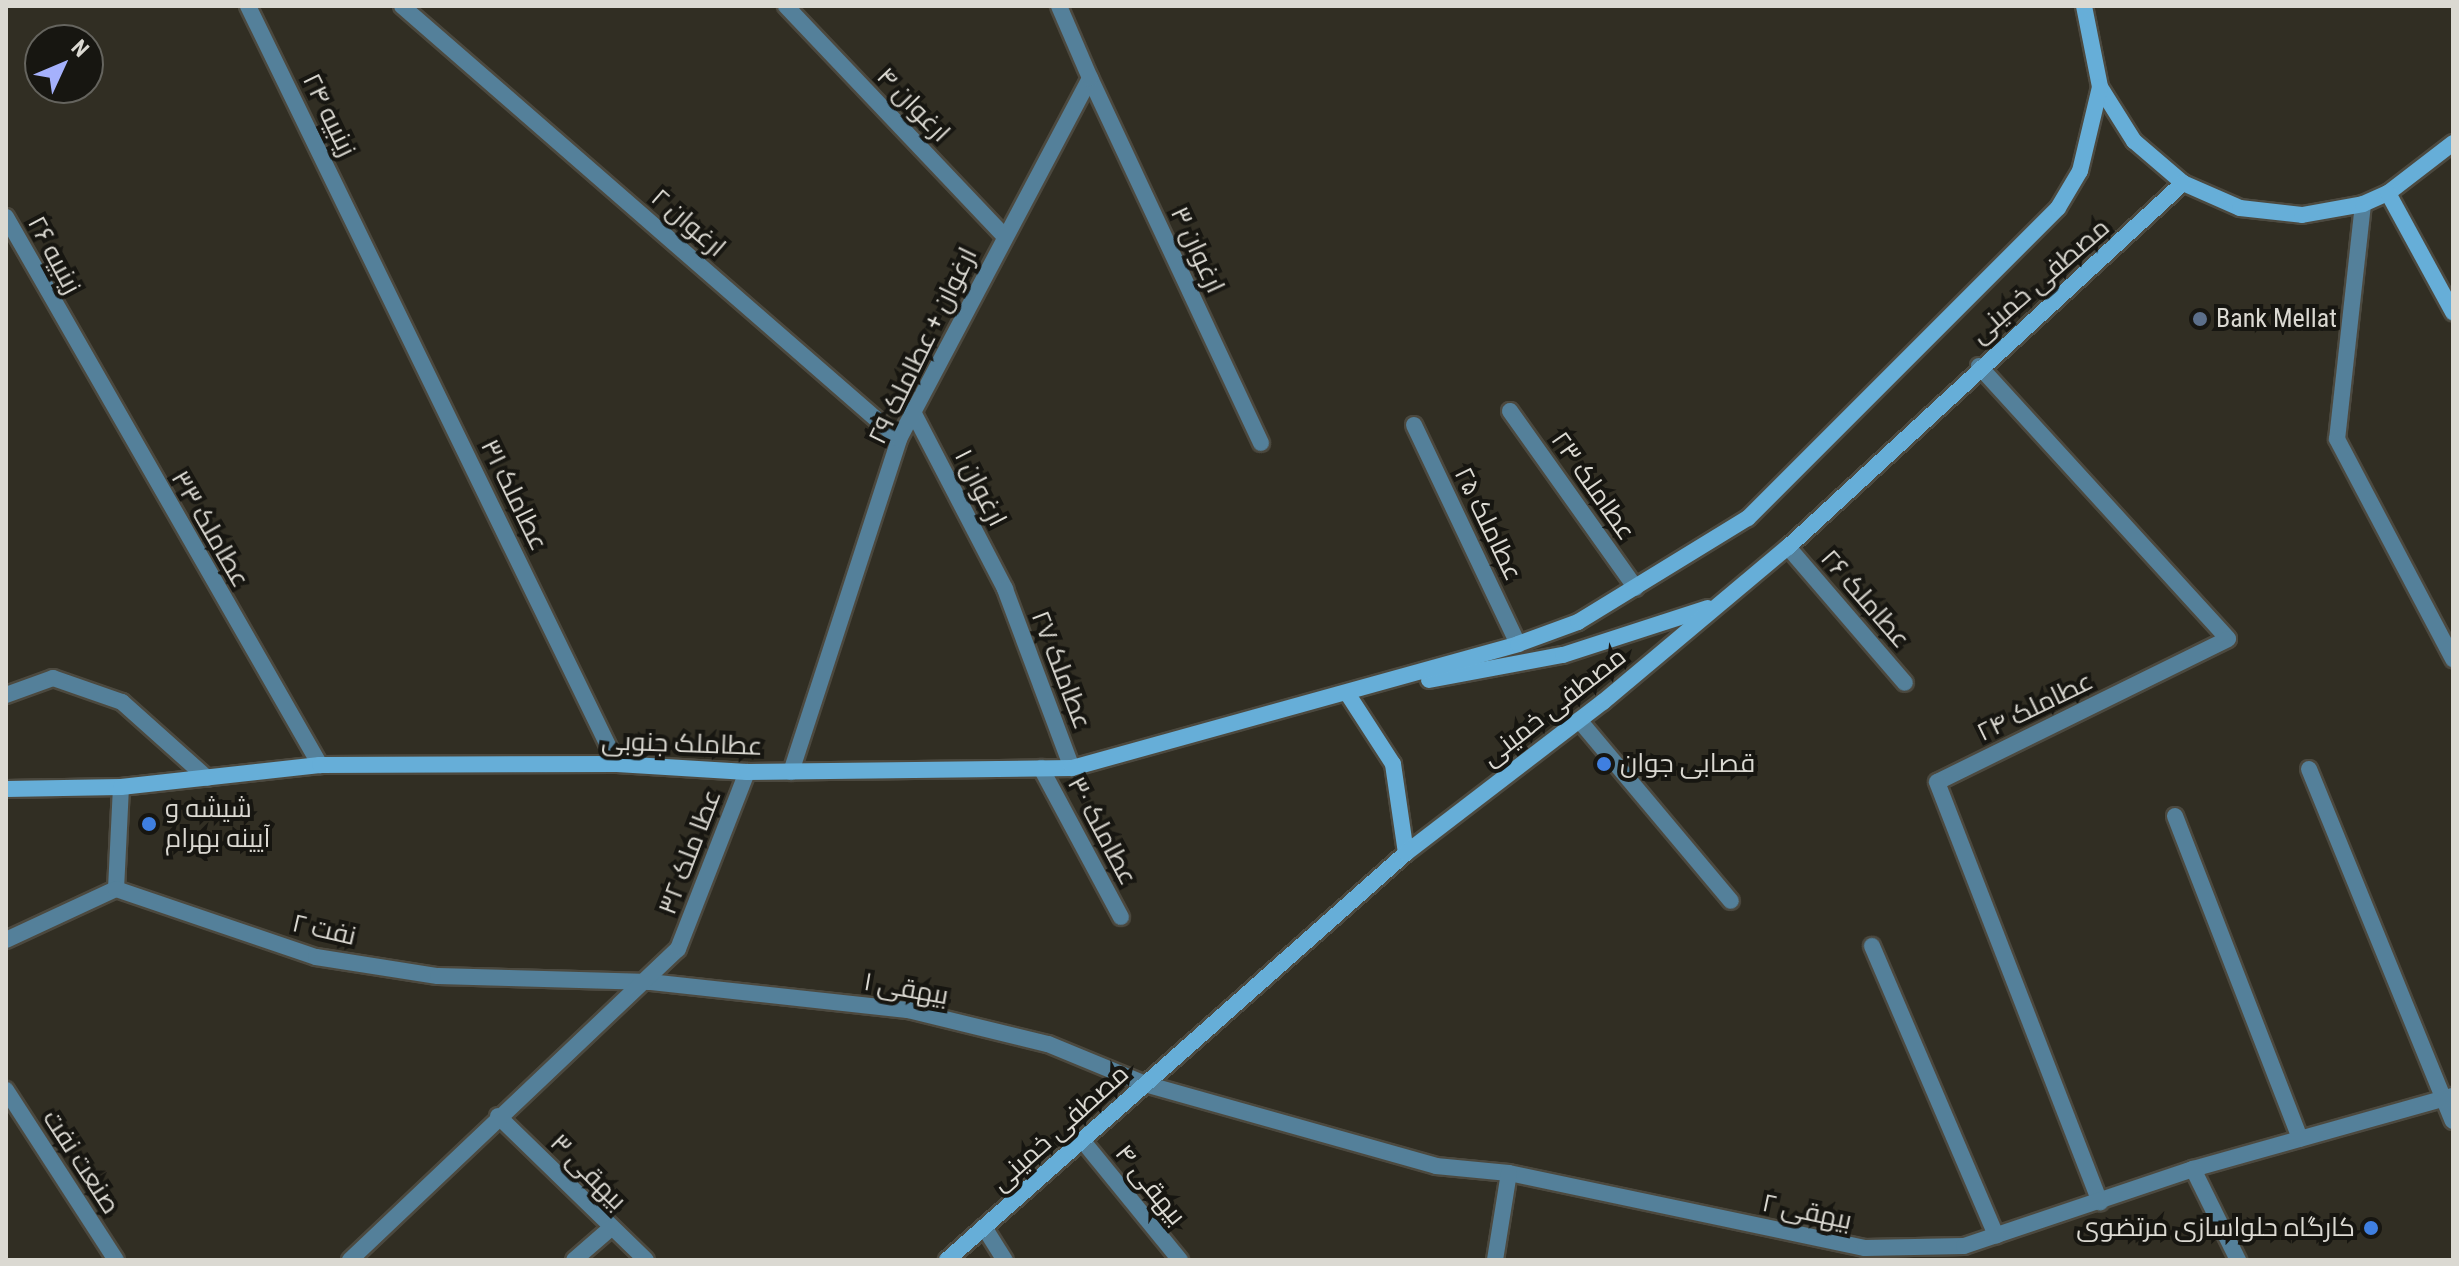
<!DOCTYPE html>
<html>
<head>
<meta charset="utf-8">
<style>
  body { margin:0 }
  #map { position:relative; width:2459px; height:1266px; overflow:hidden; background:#312e23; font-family:"Roboto Condensed",Cairo,sans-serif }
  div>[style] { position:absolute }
  .roads { filter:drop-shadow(2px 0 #4c493f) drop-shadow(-2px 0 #4c493f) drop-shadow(0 2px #4c493f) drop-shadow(0 -2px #4c493f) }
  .service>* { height:16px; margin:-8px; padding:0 8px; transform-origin:8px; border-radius:8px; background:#54809a }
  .minor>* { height:16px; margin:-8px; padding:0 8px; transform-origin:8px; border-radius:8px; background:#54809a }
  .tertiary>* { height:16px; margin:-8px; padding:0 8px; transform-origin:8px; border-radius:8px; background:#54809a }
  .secondary>* { height:16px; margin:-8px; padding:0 8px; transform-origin:8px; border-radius:8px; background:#66aed8 }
  .dots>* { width:22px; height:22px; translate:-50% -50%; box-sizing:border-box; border:4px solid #171611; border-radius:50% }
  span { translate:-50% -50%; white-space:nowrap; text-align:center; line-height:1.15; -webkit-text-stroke:8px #171611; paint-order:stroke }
  .street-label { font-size:26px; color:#dbd9d2 }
  .poi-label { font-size:26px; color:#dbd9d2 }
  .left { translate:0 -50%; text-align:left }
  .right { translate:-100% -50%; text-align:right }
  .frame { position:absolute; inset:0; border:8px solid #dbd9d2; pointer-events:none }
  .north { position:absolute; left:24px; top:24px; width:80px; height:80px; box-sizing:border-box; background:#171611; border:2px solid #65645e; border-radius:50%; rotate:46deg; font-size:22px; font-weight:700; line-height:32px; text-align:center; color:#dbd9d2 }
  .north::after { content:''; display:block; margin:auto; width:28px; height:36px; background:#a5b1fc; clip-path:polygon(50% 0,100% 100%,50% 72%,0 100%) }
</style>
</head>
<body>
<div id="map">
  <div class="roads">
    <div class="service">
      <i style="left:6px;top:695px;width:50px;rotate:-19.9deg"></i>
      <i style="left:53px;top:678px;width:73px;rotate:19.2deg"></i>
      <i style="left:122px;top:702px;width:114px;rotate:41.8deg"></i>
    </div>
    <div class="minor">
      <i style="left:248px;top:6px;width:843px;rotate:64.04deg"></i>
      <i style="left:402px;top:6px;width:659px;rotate:41.06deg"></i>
      <i style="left:786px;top:6px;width:317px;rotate:46.5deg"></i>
      <i style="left:1090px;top:78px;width:403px;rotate:64.9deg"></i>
      <i style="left:2363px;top:204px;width:236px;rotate:96.3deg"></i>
      <i style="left:2337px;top:439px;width:249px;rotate:62.2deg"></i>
      <i style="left:6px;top:217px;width:632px;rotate:60.19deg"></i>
      <i style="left:1979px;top:366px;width:369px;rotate:47.6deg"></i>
      <i style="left:2228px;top:639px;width:324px;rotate:153.8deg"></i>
      <i style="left:1937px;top:782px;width:451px;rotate:68.8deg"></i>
      <i style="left:912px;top:410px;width:202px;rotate:62.5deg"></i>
      <i style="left:1005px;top:589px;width:191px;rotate:69.5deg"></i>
      <i style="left:1510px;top:411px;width:217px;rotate:54.6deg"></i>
      <i style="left:1414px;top:425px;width:242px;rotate:64.6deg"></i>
      <i style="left:1788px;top:547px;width:179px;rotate:49.3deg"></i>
      <i style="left:1579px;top:720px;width:236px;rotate:50deg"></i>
      <i style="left:1041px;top:768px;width:169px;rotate:61.8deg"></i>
      <i style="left:2309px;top:769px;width:380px;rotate:67.8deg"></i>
      <i style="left:791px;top:772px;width:350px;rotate:-72deg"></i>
      <i style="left:899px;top:439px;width:408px;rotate:-62.1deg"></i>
      <i style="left:1090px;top:78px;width:78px;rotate:-113.3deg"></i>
      <i style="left:2175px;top:816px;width:346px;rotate:68.8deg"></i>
      <i style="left:116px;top:889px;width:102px;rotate:-87.2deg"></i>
      <i style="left:6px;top:940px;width:121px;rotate:-24.9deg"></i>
      <i style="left:116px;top:889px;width:211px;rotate:18.8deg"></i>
      <i style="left:316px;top:957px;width:123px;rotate:8.9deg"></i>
      <i style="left:438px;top:976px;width:212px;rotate:1.6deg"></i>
      <i style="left:650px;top:982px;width:260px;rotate:6.2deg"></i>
      <i style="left:908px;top:1010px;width:144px;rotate:13.7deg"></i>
      <i style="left:1048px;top:1044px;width:105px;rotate:22.4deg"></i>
      <i style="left:1145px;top:1084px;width:302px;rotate:15.7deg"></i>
      <i style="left:1436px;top:1166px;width:73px;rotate:5.5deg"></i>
      <i style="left:1509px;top:1173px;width:364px;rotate:11.9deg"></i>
      <i style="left:1865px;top:1248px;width:99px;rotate:-1.2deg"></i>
      <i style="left:1964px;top:1246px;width:242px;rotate:-18.6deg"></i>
      <i style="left:2193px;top:1169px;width:270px;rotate:-15.7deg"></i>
      <i style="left:1872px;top:946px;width:315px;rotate:66.8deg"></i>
      <i style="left:498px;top:1116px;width:206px;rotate:44.2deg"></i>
      <i style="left:1082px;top:1140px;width:155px;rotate:50.8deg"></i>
      <i style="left:2193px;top:1169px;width:102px;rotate:63.7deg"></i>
      <i style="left:984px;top:1227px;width:39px;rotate:58deg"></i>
      <i style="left:350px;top:1260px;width:452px;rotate:-43.5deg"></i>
      <i style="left:678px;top:949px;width:190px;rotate:-68.7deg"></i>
      <i style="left:574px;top:1260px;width:49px;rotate:-40.9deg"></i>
      <i style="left:1495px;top:1260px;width:88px;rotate:-80.9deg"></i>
    </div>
    <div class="tertiary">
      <i style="left:6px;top:1090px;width:202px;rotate:57.1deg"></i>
    </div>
    <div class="secondary">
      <i style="left:2084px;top:6px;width:83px;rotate:78.8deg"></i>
      <i style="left:2100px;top:87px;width:64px;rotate:57.8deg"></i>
      <i style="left:2134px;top:141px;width:65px;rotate:40.6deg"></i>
      <i style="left:2183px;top:183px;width:62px;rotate:23.7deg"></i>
      <i style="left:2240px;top:208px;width:62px;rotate:6.4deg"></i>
      <i style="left:2302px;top:215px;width:62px;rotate:-10.2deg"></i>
      <i style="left:2363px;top:204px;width:27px;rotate:-24deg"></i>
      <i style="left:2388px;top:193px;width:82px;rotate:-37.6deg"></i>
      <i style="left:2388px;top:193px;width:136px;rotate:61.4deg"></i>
      <i style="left:1429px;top:680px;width:136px;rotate:-10.6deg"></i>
      <i style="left:1563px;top:655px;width:152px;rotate:-18deg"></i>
      <i style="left:1349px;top:696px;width:81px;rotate:57.1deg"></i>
      <i style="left:1393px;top:764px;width:90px;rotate:81.7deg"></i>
      <i style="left:6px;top:789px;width:115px;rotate:-1deg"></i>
      <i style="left:121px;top:787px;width:200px;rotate:-6.3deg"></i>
      <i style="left:320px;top:765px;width:297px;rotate:-0.2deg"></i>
      <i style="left:617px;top:764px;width:130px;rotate:3.5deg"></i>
      <i style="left:747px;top:772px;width:325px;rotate:-0.7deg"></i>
      <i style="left:1072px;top:768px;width:463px;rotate:-15.5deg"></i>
      <i style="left:1518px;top:644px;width:64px;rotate:-20.1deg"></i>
      <i style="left:1578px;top:622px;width:199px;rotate:-31.5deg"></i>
      <i style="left:1748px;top:518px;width:438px;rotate:-45deg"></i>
      <i style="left:2058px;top:208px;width:43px;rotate:-59.3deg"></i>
      <i style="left:2080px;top:171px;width:86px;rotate:-76.6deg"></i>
      <i style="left:947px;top:1260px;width:613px;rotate:-41.56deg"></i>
      <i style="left:1406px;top:853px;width:248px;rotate:-37.5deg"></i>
      <i style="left:1603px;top:702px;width:241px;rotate:-40deg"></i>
      <i style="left:1788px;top:547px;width:537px;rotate:-42.66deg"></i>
    </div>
  </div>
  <div class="dots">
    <i style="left:2200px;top:319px;background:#5c6f8a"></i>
    <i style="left:1604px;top:764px;background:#3f7fe0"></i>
    <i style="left:149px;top:824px;background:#3f7fe0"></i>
    <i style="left:2371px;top:1228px;background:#3f7fe0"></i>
  </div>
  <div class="street-label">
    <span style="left:913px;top:105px;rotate:46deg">ارغوان ۴</span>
    <span style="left:329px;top:115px;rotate:64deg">زینبیه ۲۴</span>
    <span style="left:688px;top:223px;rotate:41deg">ارغوان ۲</span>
    <span style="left:1197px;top:250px;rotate:65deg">ارغوان ۳</span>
    <span style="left:54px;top:255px;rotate:62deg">زینبیه ۲۶</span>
    <span style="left:2040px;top:281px;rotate:-41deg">مصطفی خمینی</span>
    <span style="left:923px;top:346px;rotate:-64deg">ارغوان + عطاملک ۲۹</span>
    <span style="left:1593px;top:486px;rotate:55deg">عطاملک ۲۳</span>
    <span style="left:980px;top:488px;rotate:63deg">ارغوان ۱</span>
    <span style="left:514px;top:495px;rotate:64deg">عطاملک ۳۱</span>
    <span style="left:1488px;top:524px;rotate:64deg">عطاملک ۲۵</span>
    <span style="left:210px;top:529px;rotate:60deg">عطاملک ۳۳</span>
    <span style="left:1865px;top:599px;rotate:49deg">عطاملک ۲۶</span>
    <span style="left:1061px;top:670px;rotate:69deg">عطاملک ۲۷</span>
    <span style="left:1554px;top:707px;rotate:-38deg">مصطفی خمینی</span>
    <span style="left:2035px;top:707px;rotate:-26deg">عطاملک ۲۴</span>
    <span style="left:682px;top:744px;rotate:2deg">عطاملک جنوبی</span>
    <span style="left:1102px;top:831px;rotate:62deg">عطاملک ۳۰</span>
    <span style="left:690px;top:852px;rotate:-69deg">عطا ملک ۳۲</span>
    <span style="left:324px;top:930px;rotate:13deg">نفت ۲</span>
    <span style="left:906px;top:989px;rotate:10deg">بیهقی ۱</span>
    <span style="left:1060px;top:1128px;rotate:-42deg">مصطفی خمینی</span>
    <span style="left:81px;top:1162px;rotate:57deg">صنعت نفت</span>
    <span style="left:588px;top:1172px;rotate:45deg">بیهقی ۳</span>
    <span style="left:1150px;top:1185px;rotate:51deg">بیهقی ۴</span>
    <span style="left:1807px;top:1212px;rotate:12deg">بیهقی ۲</span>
  </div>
  <div class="poi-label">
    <span class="left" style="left:2216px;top:319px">Bank Mellat</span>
    <span class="left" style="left:1620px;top:764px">قصابی جوان</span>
    <span class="left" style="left:165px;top:824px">شیشه و<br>آیینه بهرام</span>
    <span class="right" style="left:2355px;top:1228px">کارگاه حلواسازی مرتضوی</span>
  </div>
  <div class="frame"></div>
  <div class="north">N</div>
</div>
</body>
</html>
